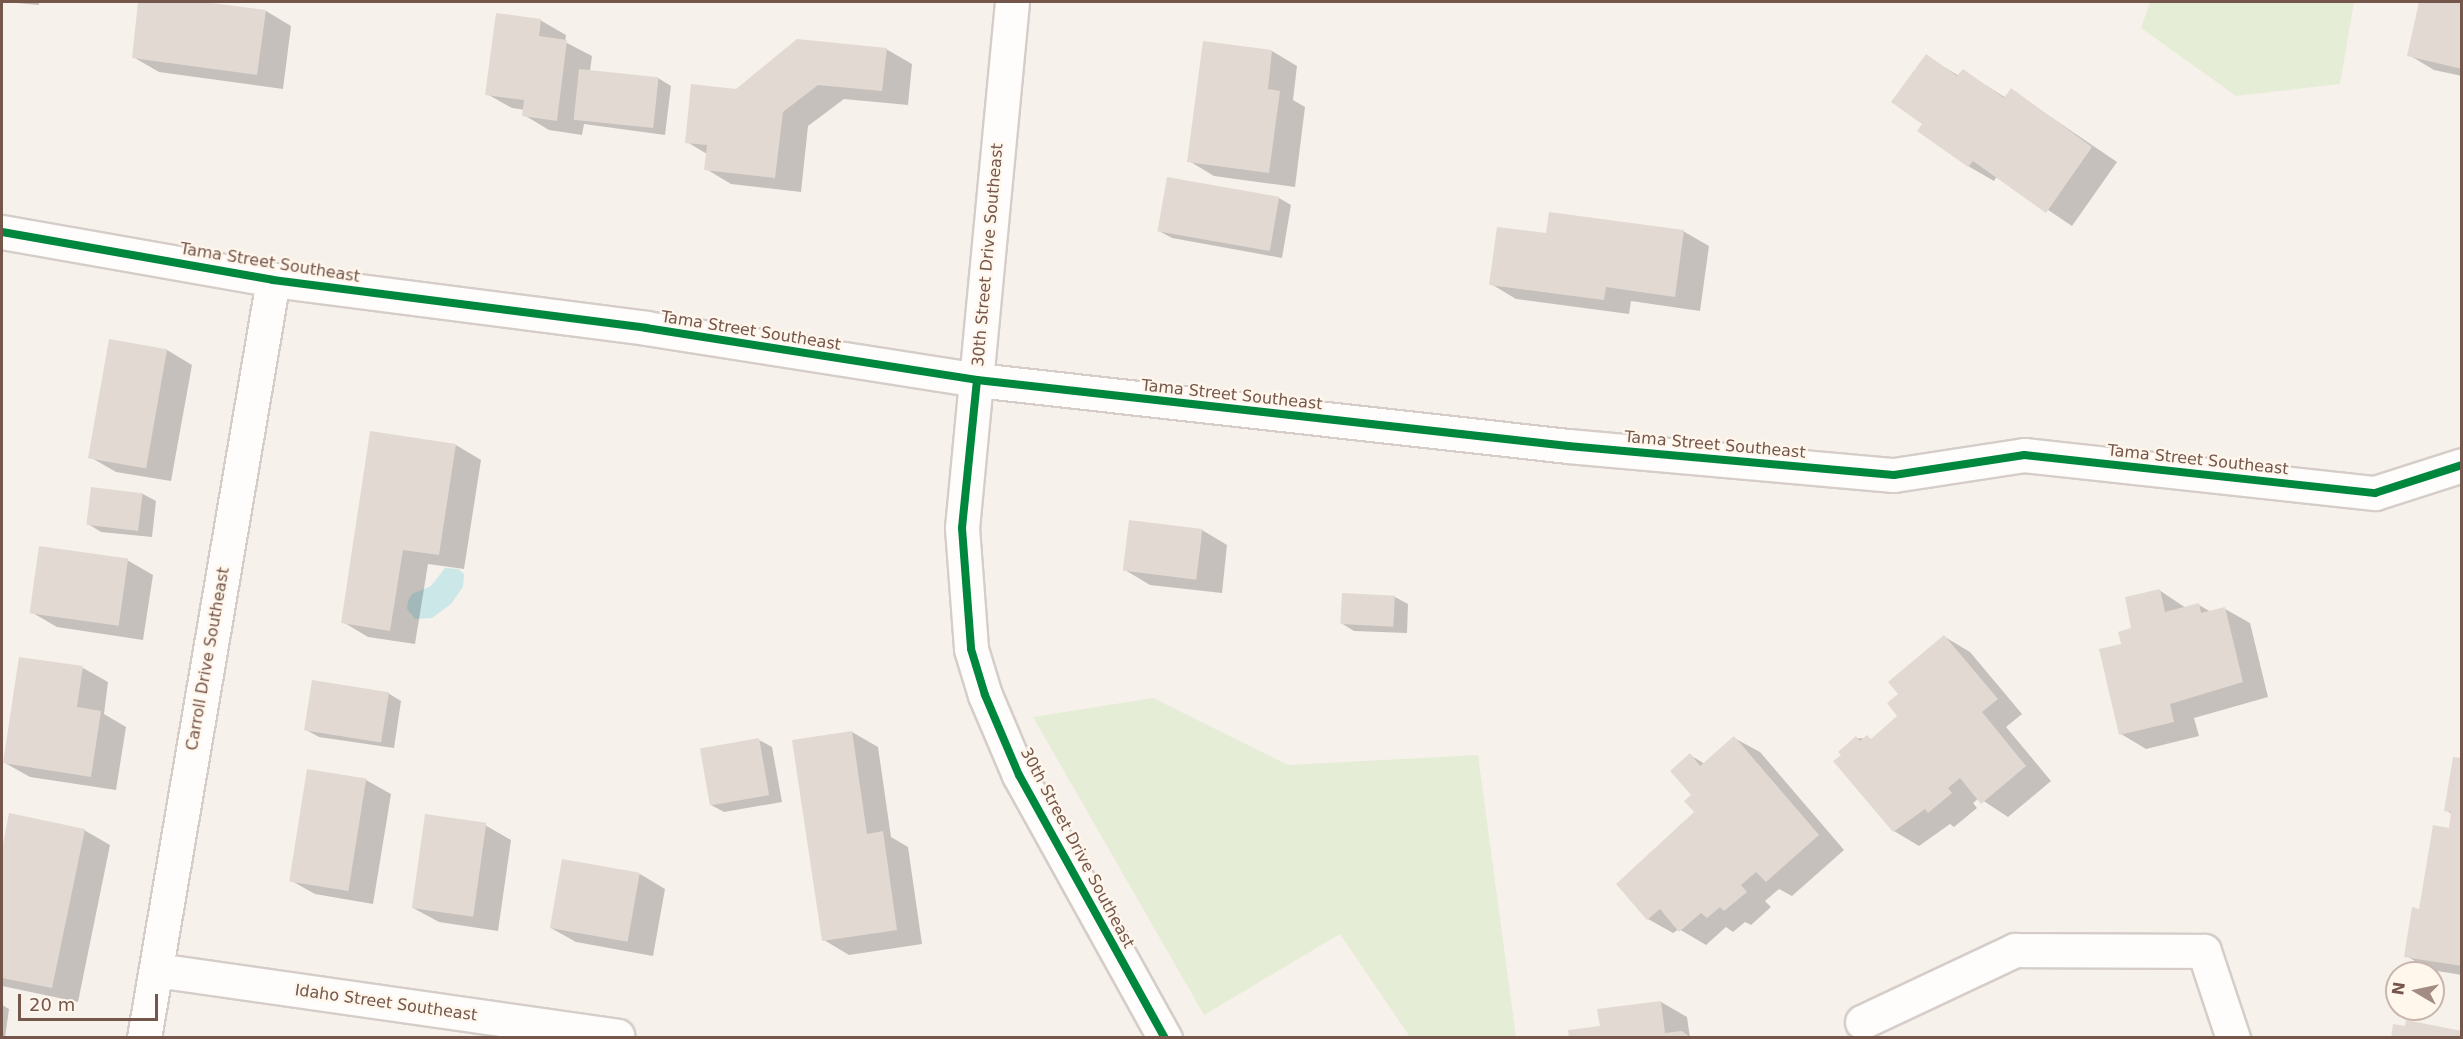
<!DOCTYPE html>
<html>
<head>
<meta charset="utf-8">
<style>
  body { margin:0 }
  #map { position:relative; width:2463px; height:1039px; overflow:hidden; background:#f7f1eb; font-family:"DejaVu Sans",sans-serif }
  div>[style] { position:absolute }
  .green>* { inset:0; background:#e5edd6 }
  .water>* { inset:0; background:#cce7e8 }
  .shadow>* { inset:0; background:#0003 }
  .building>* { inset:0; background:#e3d9d3; transform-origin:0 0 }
  .roads { filter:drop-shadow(2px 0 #d6cdc8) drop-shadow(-2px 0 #d6cdc8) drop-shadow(0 2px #d6cdc8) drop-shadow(0 -2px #d6cdc8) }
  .street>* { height:33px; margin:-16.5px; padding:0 16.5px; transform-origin:16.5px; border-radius:16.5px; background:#fefdfc }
  .secondary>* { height:33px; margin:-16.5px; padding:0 16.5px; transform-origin:16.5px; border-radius:16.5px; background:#fefdfc }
  .cycleway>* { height:8px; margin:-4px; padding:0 4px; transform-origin:4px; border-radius:4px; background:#00873e }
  span { translate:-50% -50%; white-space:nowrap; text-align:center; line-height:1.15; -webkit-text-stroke:4.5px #fff6ec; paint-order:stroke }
  .street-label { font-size:16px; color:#75564b }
  .frame { position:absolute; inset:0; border:3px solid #75564b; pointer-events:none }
  .north { position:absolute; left:2385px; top:961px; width:60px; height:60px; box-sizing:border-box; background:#fff6ec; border:2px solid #c8b6ac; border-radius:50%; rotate:279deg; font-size:16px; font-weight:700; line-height:24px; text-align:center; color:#75564b }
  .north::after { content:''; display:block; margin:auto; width:21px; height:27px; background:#a28c83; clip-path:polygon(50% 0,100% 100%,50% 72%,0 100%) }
  .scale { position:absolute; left:18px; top:994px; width:140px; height:27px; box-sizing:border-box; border:3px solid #75564b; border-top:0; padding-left:8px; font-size:18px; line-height:21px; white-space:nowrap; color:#75564b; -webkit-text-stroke:4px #fff6ec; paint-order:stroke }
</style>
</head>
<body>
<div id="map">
  <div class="green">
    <i style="clip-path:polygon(2150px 2px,2354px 2px,2340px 84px,2236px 96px,2141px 28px)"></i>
    <i style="clip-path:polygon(1153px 698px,1288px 765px,1478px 755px,1516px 1037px,1410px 1037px,1340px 934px,1204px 1015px,1033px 717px)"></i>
  </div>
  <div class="water">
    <i style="clip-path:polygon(445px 568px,458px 569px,464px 574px,463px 587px,451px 604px,432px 618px,415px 619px,407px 609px,408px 601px,412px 594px,431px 586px)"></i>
  </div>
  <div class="shadow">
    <i style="clip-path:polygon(5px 2px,39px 2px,39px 5px)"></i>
    <i style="clip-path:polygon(140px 2px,193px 2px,266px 11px,291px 26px,283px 89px,159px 72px,133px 57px)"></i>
    <i style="clip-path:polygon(2420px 2px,2462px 2px,2462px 76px,2434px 70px,2409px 55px)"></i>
    <i style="clip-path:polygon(540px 20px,566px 35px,565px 42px,592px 56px,590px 71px,658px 78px,671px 86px,665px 135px,584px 124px,582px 135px,549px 130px,524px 115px,525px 110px,512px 108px,487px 94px)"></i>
    <i style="clip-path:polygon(1205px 43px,1272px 51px,1297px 66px,1293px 100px,1305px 107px,1295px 187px,1214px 176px,1189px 161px)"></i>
    <i style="clip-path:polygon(886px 49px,912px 64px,908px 105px,844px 99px,808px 126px,801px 192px,731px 184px,706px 169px,707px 154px,687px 142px,737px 90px)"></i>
    <i style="clip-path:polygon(1926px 56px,1959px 76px,1963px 71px,2006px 98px,2011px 90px,2117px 162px,2072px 226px,1997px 176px,1994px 181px,1968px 166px,1924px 123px)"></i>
    <i style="clip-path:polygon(1279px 198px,1291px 205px,1282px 258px,1172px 238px,1159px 231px)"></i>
    <i style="clip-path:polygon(1683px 231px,1709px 246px,1700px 311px,1631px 301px,1629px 314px,1516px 299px,1491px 284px,1547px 235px)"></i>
    <i style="clip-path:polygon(167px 350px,192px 365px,171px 481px,116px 472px,90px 457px)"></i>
    <i style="clip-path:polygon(456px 445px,481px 460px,464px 569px,428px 564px,415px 644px,368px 637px,343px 622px)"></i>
    <i style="clip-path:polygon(92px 488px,143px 494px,156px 501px,152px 537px,101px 532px,88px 524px)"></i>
    <i style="clip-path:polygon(1202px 530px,1227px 545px,1222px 593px,1150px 585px,1125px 570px)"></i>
    <i style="clip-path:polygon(127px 560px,153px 575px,143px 640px,57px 627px,31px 612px)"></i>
    <i style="clip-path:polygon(2159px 590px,2186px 608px,2199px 605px,2211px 612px,2225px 609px,2250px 623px,2268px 697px,2194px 718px,2199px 736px,2146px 749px,2121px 734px,2123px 645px)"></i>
    <i style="clip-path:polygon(1343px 595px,1395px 597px,1408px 604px,1407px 633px,1354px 631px,1341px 623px)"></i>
    <i style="clip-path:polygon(1945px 637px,1970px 652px,2022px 714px,2006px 727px,2051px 781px,2008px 817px,1979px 798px,1973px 803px,1977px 808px,1954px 827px,1950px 824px,1919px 846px,1894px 831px,1856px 738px,1872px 739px,1899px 716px,1900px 694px)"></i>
    <i style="clip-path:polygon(83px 668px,108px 682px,104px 714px,126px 727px,116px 790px,30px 777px,5px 763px)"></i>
    <i style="clip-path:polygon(388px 693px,401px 701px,394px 748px,319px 737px,306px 730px)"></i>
    <i style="clip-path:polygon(852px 732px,878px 747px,891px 837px,908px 847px,922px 944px,849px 955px,824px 940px)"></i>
    <i style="clip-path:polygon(1734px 738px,1760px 752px,1844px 850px,1792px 896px,1779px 889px,1765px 901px,1771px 907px,1751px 925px,1745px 922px,1733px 932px,1726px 927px,1706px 945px,1679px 929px,1673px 933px,1648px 919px,1696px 812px,1690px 755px,1705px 764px)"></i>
    <i style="clip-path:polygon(759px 740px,772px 747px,782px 802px,724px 812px,711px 805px)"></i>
    <i style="clip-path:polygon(2462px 760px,2462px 975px,2431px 970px,2406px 956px,2450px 830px,2452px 814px,2445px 810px)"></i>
    <i style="clip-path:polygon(308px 771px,366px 780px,391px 794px,373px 904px,315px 894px,290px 880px)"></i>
    <i style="clip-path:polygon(10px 815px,84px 830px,110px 845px,78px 1002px,2px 986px,2px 857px)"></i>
    <i style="clip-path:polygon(485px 825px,511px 840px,498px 931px,439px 922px,413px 908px)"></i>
    <i style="clip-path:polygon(640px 874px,665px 889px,653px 956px,576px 942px,551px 928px)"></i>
    <i style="clip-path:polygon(1661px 1002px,1687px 1017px,1690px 1038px,1571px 1038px)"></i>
    <i style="clip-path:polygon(2px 1005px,9px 1009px,5px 1038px,2px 1038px)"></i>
  </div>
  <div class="building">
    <i style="clip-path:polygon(138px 2px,204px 2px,266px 10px,257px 75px,132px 58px)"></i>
    <i style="clip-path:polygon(2419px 2px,2462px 2px,2462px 69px,2407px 56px)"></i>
    <i style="clip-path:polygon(496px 13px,541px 19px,539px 36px,567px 40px,557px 121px,522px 116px,524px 100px,485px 95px)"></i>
    <i style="clip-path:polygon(797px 39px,887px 48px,882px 91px,818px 85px,783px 112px,775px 178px,704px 170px,707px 145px,685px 143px,691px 84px,736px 89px)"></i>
    <i style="clip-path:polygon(1203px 41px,1272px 50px,1268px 89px,1280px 91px,1269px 173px,1187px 162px)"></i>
    <i style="clip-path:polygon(1926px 54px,1957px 76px,1963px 69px,2004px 98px,2011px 88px,2092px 147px,2046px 213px,1973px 161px,1968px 167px,1917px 131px,1922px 124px,1891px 102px)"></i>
    <i style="left:579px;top:69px;width:80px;height:51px;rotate:6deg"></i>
    <i style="left:1167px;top:177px;width:114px;height:55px;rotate:10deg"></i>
    <i style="clip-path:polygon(1549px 212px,1684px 230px,1675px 297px,1606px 287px,1604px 300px,1489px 285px,1497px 227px,1546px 233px)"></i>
    <i style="left:109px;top:339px;width:59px;height:121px;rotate:10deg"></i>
    <i style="clip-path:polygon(370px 431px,456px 444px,439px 555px,403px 550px,390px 631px,341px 623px)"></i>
    <i style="left:91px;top:487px;width:52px;height:38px;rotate:7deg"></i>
    <i style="left:1129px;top:520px;width:74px;height:51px;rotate:7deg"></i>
    <i style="left:39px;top:546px;width:90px;height:68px;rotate:8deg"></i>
    <i style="clip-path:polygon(2160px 589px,2165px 612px,2199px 603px,2201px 613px,2225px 607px,2243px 682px,2170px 704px,2174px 722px,2119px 735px,2099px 649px,2121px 644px,2118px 632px,2131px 628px,2125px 597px)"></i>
    <i style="left:1342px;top:593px;width:53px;height:31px;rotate:3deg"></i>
    <i style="clip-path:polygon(1944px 635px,1998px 699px,1982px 712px,2026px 766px,1981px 804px,1960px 778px,1948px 788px,1952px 793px,1928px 813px,1925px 809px,1893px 832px,1833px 761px,1841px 755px,1838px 752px,1856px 736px,1860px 741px,1867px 735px,1871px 739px,1897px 716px,1887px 703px,1898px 694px,1888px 682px)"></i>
    <i style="clip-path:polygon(19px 657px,83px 666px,77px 707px,101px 711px,91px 777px,3px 763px)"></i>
    <i style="left:312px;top:680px;width:78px;height:51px;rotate:9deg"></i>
    <i style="clip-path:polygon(852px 731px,867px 834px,883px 831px,897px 930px,822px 941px,792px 740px)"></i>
    <i style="clip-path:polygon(1734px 736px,1819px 835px,1766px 882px,1756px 872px,1741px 885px,1747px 892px,1724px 911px,1720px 907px,1707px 918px,1701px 913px,1679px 932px,1660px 909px,1647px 920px,1616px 884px,1694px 812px,1684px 801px,1691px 795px,1670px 771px,1690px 753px,1700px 766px)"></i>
    <i style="left:759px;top:738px;width:58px;height:60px;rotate:80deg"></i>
    <i style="clip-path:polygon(2453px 757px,2462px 758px,2462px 966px,2404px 957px,2412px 907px,2419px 909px,2433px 825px,2449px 828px,2451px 812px,2444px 811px)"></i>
    <i style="left:307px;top:769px;width:60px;height:114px;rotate:9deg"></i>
    <i style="clip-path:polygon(9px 813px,85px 829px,52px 988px,2px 978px,2px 849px)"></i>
    <i style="left:425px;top:814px;width:62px;height:95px;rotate:8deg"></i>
    <i style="left:562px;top:859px;width:79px;height:70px;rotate:10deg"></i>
    <i style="clip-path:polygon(1661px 1001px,1665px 1033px,1682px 1031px,1691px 1038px,1569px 1038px,1568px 1030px,1600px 1026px,1597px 1009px)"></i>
    <i style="clip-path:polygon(2406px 1020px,2462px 1031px,2462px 1038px,2391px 1038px,2393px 1024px,2405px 1026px)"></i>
  </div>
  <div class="roads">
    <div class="street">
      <i style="left:2px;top:232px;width:275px;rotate:10deg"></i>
      <i style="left:273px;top:280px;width:376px;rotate:7.3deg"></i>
      <i style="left:646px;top:328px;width:335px;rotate:8.9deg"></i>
      <i style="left:977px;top:380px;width:595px;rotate:6.37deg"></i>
      <i style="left:1568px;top:446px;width:327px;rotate:5.1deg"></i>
      <i style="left:1894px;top:475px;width:132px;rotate:-8.7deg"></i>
      <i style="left:2024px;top:455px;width:353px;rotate:6.2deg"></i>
      <i style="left:2375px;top:493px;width:91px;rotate:-17.8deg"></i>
      <i style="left:156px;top:970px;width:466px;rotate:8.1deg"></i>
      <i style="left:1862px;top:1022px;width:169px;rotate:-25.2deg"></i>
      <i style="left:2015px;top:950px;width:189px;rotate:0.3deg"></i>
      <i style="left:2204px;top:951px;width:92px;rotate:71.6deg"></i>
      <i style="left:144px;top:1038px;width:769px;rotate:-80.34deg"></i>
    </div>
    <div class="secondary">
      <i style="left:1012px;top:2px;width:528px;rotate:95.43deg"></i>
      <i style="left:962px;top:528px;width:121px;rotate:85.7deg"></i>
      <i style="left:971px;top:649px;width:48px;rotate:73.1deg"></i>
      <i style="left:985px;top:695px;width:87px;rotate:67deg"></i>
      <i style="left:1019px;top:775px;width:301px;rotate:61deg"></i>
    </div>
  </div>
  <div class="cycleway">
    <i style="left:2px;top:232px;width:275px;rotate:10deg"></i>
    <i style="left:273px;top:280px;width:376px;rotate:7.3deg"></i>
    <i style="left:646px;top:328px;width:335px;rotate:8.9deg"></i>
    <i style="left:977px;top:380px;width:595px;rotate:6.37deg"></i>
    <i style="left:1568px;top:446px;width:327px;rotate:5.1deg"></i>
    <i style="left:1894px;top:475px;width:132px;rotate:-8.7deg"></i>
    <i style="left:2024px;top:455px;width:353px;rotate:6.2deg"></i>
    <i style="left:2375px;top:493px;width:91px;rotate:-17.8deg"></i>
    <i style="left:977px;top:380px;width:149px;rotate:95.8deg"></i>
    <i style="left:962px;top:528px;width:121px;rotate:85.7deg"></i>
    <i style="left:971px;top:649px;width:48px;rotate:73.1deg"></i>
    <i style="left:985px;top:695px;width:87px;rotate:67deg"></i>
    <i style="left:1019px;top:775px;width:301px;rotate:61deg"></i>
  </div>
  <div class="street-label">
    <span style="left:988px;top:255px;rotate:-85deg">30th Street Drive Southeast</span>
    <span style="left:270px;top:263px;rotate:9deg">Tama Street Southeast</span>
    <span style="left:751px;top:331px;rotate:9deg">Tama Street Southeast</span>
    <span style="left:1232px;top:395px;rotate:6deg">Tama Street Southeast</span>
    <span style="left:1715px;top:445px;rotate:5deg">Tama Street Southeast</span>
    <span style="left:2198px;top:460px;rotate:6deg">Tama Street Southeast</span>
    <span style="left:208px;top:659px;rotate:-80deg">Carroll Drive Southeast</span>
    <span style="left:1077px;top:848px;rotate:62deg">30th Street Drive Southeast</span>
    <span style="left:386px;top:1003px;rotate:8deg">Idaho Street Southeast</span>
  </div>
  <div class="frame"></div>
  <div class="north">N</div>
  <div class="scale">20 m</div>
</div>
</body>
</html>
